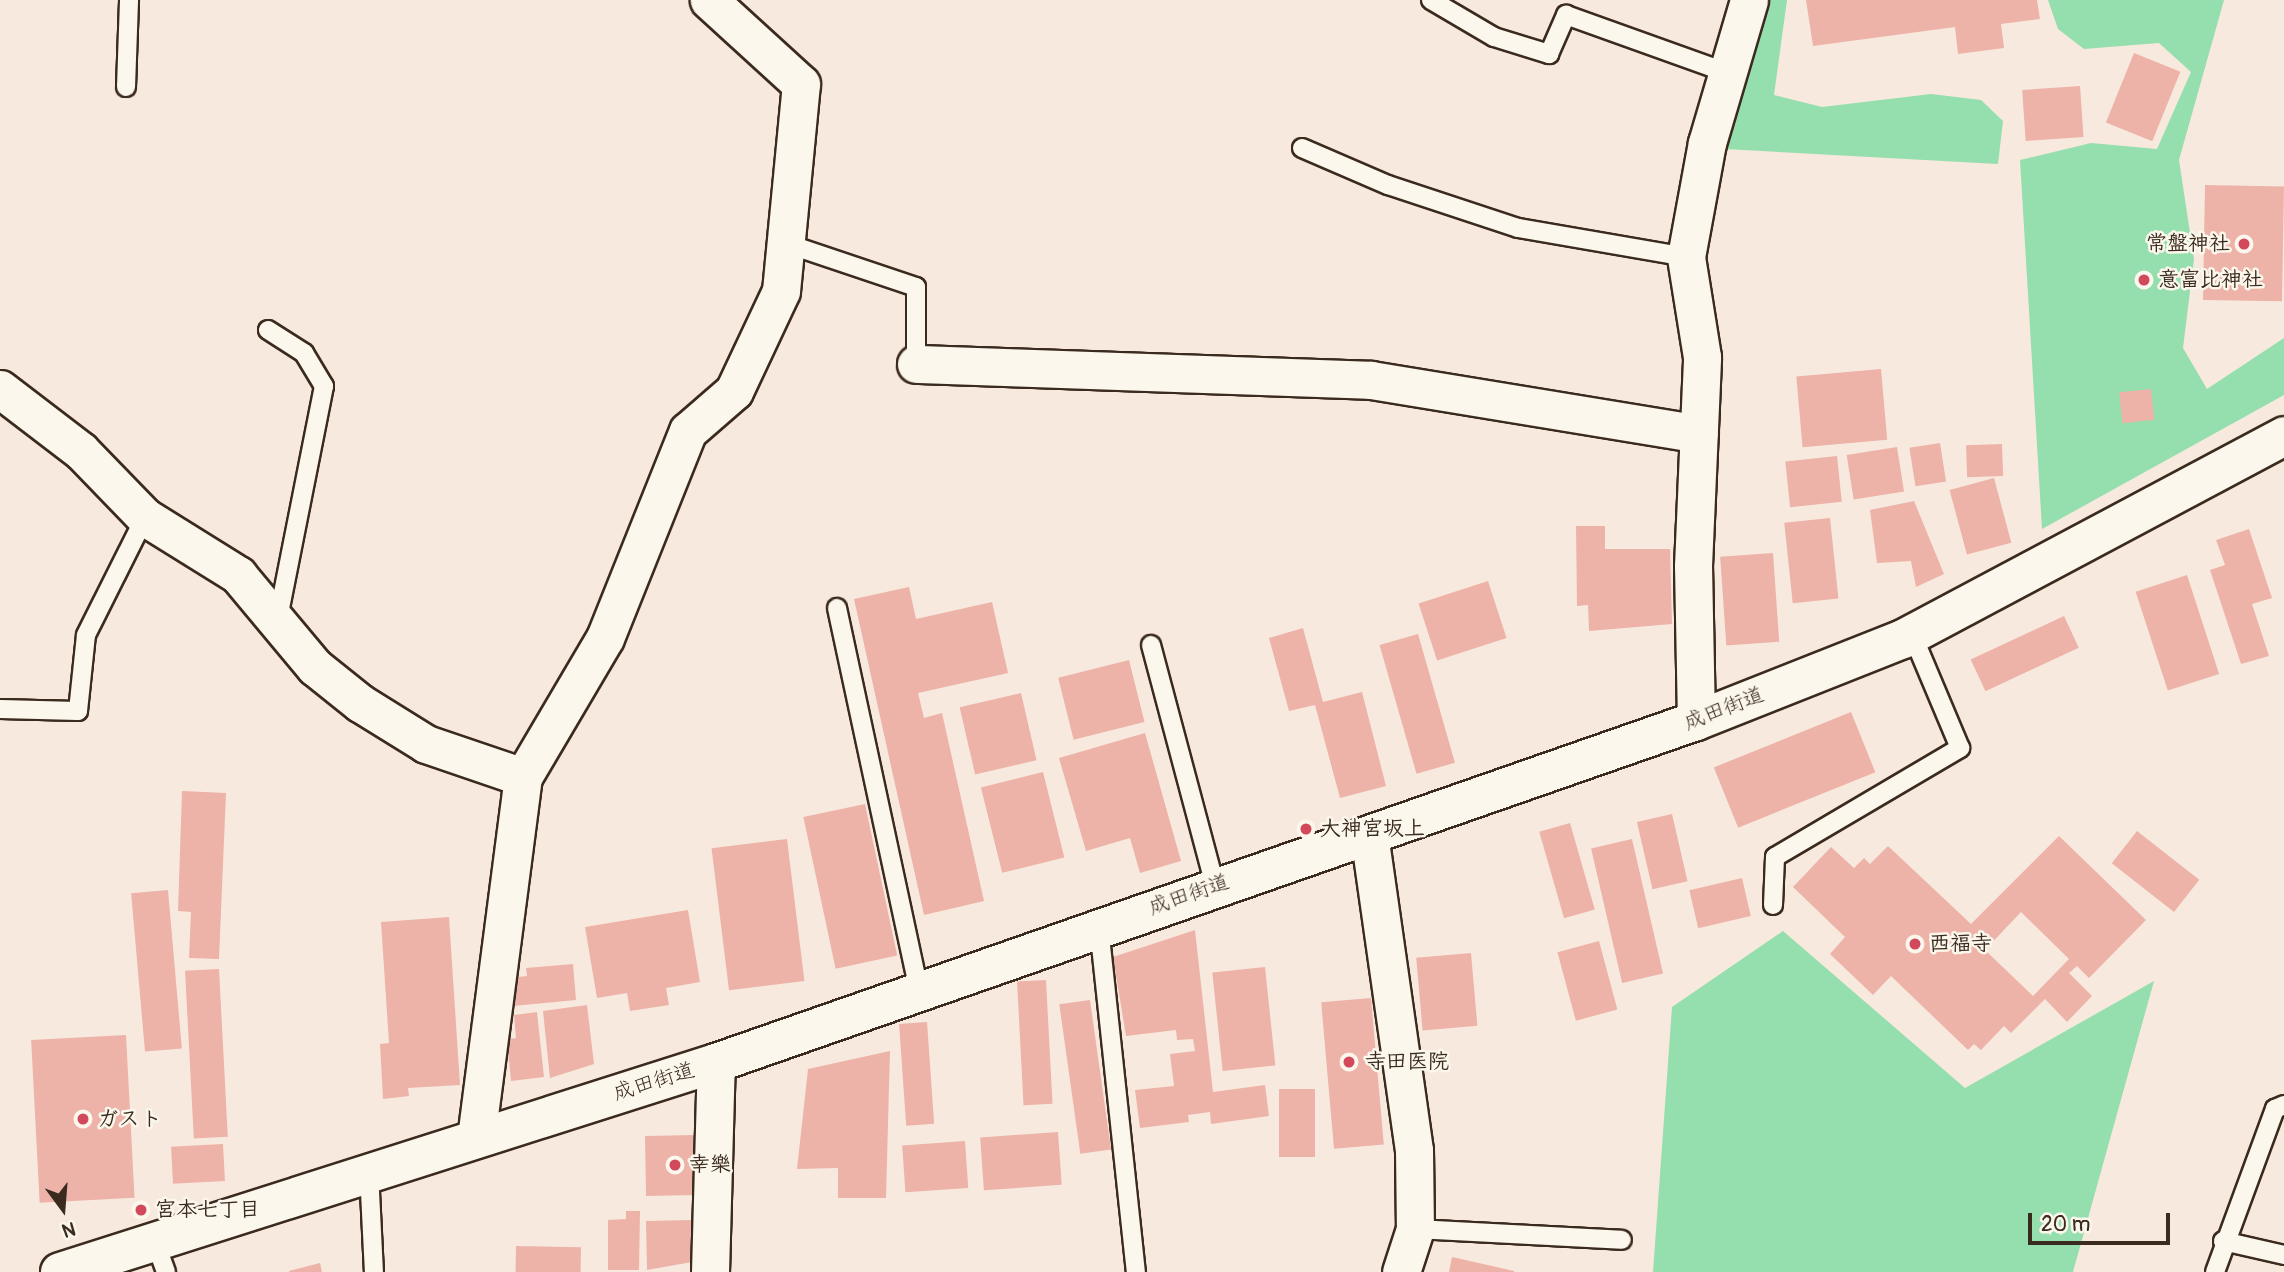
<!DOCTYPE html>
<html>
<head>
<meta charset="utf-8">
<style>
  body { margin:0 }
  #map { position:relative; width:2284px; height:1272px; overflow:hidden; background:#f8e9de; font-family:Pangolin,"Klee One",sans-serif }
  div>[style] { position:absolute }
  .green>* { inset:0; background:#95dead }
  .building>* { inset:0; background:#edb3a8; transform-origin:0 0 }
  .roads { filter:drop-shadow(2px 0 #3b2a1e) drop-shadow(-2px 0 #3b2a1e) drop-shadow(0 2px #3b2a1e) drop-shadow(0 -2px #3b2a1e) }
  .lane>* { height:18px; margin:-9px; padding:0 9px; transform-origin:9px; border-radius:9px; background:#fbf7ec }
  .street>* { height:37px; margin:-18.5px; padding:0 18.5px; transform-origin:18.5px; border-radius:18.5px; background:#fbf7ec }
  .secondary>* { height:38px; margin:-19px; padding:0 19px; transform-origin:19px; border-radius:19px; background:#fbf7ec }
  .dots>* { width:19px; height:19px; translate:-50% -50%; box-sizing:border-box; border:4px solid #fbf7ec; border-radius:50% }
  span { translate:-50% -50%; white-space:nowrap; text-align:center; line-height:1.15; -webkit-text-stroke:5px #fbf7ec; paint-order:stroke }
  .poi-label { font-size:21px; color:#3b2a1e; font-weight:700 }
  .right { translate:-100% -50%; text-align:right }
  .left { translate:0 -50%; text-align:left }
  .street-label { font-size:21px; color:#3b2a1e }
  .north { position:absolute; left:28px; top:1174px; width:70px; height:70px; -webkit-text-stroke:5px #fbf7ec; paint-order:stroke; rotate:164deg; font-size:19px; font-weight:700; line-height:28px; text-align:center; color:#3b2a1e }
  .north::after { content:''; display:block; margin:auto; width:24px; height:32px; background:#3b2a1e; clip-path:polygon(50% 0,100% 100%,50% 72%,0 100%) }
  .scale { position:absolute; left:2028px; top:1213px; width:142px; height:32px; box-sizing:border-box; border:4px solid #3b2a1e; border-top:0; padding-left:9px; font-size:21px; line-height:24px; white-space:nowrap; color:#3b2a1e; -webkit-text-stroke:5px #fbf7ec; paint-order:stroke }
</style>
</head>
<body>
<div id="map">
  <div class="green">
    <i style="clip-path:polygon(1767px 0,1787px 0,1774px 95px,1822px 107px,1931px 94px,1981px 100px,2003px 121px,1998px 164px,1725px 149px)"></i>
    <i style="clip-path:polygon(2048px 0,2224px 0,2179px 160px,2194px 259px,2183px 348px,2207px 389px,2284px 338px,2284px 395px,2042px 529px,2020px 160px,2091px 143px,2157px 149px,2191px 72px,2159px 43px,2084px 49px,2058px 29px)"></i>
    <i style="clip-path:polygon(1783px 931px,1965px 1088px,2154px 981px,2073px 1272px,1653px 1272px,1672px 1007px)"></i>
  </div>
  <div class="building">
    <i style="clip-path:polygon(1806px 0,2037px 0,2040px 19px,2001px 24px,2004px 48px,1958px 54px,1955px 27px,1813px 46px)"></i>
    <i style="left:2134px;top:53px;width:50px;height:75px;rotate:22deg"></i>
    <i style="left:2080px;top:86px;width:51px;height:58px;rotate:86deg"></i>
    <i style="left:2205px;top:185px;width:79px;height:115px;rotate:1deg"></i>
    <i style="left:1881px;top:369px;width:71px;height:85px;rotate:85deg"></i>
    <i style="left:2151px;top:389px;width:31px;height:32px;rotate:84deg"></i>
    <i style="left:1940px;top:443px;width:39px;height:31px;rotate:81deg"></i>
    <i style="left:2002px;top:444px;width:32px;height:36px;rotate:88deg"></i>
    <i style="left:1897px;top:447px;width:45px;height:51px;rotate:81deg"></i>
    <i style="left:1837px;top:456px;width:46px;height:52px;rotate:84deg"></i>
    <i style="left:1994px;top:478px;width:67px;height:46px;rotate:75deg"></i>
    <i style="clip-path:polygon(1914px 501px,1944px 574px,1916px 587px,1911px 561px,1877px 563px,1870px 510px)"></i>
    <i style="left:1830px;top:518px;width:81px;height:46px;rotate:84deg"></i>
    <i style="clip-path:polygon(1576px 526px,1605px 526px,1605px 549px,1670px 549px,1672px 624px,1589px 631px,1588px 605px,1577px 606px)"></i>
    <i style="clip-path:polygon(2249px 529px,2272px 598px,2252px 604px,2269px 656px,2241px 664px,2210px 570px,2225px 565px,2216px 540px)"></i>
    <i style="left:1773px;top:553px;width:89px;height:53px;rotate:86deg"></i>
    <i style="left:2187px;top:575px;width:104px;height:54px;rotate:72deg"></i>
    <i style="left:1488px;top:581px;width:60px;height:73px;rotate:72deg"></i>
    <i style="clip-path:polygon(909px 587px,916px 619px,992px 602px,1008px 673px,918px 693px,924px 718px,942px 713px,984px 901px,924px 915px,854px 599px)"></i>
    <i style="left:2064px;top:616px;width:35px;height:103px;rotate:65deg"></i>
    <i style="clip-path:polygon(1303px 628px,1323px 702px,1362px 692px,1386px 786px,1340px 798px,1315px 705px,1289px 711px,1269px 638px)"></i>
    <i style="left:1418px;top:634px;width:134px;height:40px;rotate:74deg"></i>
    <i style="left:1129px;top:660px;width:64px;height:73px;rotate:76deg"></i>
    <i style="left:1021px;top:693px;width:69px;height:63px;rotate:77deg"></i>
    <i style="left:1851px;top:712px;width:65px;height:148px;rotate:68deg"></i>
    <i style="clip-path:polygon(1145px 733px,1181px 861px,1140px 873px,1130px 838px,1086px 851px,1059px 758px)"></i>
    <i style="left:1043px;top:772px;width:88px;height:64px;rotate:76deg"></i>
    <i style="clip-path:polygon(182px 791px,226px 793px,219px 959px,189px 958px,191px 912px,178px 911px)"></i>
    <i style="left:865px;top:804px;width:155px;height:63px;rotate:78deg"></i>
    <i style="left:1672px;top:814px;width:69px;height:36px;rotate:77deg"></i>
    <i style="left:1570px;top:823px;width:90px;height:32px;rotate:74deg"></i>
    <i style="left:2137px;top:831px;width:79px;height:41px;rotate:38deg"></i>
    <i style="clip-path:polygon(evenodd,2059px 836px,2146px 920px,2089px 978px,2077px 966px,2069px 973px,2092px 996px,2067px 1022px,2045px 999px,2011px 1033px,2004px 1026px,1981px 1050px,1974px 1044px,1968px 1050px,1891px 976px,1873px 995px,1830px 954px,1845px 937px,1793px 887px,1831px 847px,1854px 868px,1864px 858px,1870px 864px,1888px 846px,1971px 924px,2059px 836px,2021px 912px,2069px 959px,2033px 996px,1985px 950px,2021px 912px)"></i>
    <i style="left:787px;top:839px;width:143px;height:76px;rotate:83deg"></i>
    <i style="left:1632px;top:839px;width:138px;height:42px;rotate:77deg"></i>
    <i style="left:1742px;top:878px;width:39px;height:54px;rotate:77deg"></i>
    <i style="left:168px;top:890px;width:159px;height:37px;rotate:85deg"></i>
    <i style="clip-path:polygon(688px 910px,700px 982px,666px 988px,669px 1005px,630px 1011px,627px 993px,597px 998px,585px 927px)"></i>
    <i style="clip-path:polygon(449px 917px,460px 1085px,408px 1088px,409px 1096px,383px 1099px,380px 1044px,389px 1043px,381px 922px)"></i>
    <i style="clip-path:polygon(1195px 930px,1213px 1092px,1265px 1085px,1269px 1116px,1211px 1124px,1210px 1112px,1188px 1115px,1189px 1122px,1140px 1128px,1135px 1090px,1174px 1086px,1170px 1054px,1195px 1051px,1193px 1039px,1177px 1040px,1176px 1030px,1126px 1036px,1113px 957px)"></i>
    <i style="left:1599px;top:941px;width:71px;height:43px;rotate:75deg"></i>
    <i style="left:1471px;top:953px;width:73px;height:55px;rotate:85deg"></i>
    <i style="clip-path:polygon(573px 964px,576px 1000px,513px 1006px,510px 978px,527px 976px,526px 968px)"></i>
    <i style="left:1265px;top:967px;width:99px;height:53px;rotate:84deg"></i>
    <i style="left:219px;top:969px;width:168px;height:34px;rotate:87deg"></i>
    <i style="left:1046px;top:980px;width:124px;height:29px;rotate:87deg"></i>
    <i style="left:1371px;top:998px;width:147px;height:50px;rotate:85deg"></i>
    <i style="left:1090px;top:1000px;width:151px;height:31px;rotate:82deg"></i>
    <i style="clip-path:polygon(587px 1005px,594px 1064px,550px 1078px,543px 1011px)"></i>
    <i style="clip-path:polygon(537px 1012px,544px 1077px,511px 1081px,507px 1039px,516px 1038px,514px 1015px)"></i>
    <i style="left:927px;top:1022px;width:102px;height:28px;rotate:86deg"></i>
    <i style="left:126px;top:1035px;width:163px;height:95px;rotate:87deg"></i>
    <i style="clip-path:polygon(890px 1051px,886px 1198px,838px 1198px,838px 1168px,797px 1169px,808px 1069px)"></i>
    <i style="left:1279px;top:1089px;width:36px;height:68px"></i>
    <i style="left:1058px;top:1132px;width:53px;height:78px;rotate:86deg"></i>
    <i style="left:696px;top:1135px;width:60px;height:51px;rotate:89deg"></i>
    <i style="left:965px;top:1141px;width:47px;height:63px;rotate:86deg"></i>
    <i style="left:223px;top:1144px;width:37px;height:52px;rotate:87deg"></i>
    <i style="clip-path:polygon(626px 1211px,640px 1211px,639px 1270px,608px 1270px,608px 1220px,626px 1219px)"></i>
    <i style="clip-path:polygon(691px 1220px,692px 1262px,647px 1270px,646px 1221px)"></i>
    <i style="left:516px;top:1246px;width:65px;height:26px;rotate:1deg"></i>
    <i style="clip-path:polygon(1452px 1257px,1514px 1271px,1514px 1272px,1449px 1272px)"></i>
    <i style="clip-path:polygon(320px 1263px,322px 1272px,289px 1272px,289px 1271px)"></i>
  </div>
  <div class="roads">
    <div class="lane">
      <i style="left:1431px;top:0;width:73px;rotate:30.4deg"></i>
      <i style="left:1494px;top:37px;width:58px;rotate:17.2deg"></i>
      <i style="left:1549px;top:54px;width:43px;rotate:-66.4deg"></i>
      <i style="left:1566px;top:15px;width:169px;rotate:19.7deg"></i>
      <i style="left:126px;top:87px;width:87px;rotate:-88deg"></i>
      <i style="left:1302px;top:148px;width:94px;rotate:23.3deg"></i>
      <i style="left:1388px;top:185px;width:137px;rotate:18.3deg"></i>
      <i style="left:1518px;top:228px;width:170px;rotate:9.8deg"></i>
      <i style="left:788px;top:244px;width:135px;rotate:18.6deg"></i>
      <i style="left:916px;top:287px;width:77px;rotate:90deg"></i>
      <i style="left:268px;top:330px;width:43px;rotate:32.6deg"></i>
      <i style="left:304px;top:353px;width:39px;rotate:59deg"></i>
      <i style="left:324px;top:386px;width:237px;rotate:101.2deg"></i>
      <i style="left:837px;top:608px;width:392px;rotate:77.9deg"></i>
      <i style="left:1151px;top:645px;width:248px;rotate:75.1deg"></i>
      <i style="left:0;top:709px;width:78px;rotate:1.5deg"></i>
      <i style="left:78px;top:711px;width:76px;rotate:-84deg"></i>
      <i style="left:86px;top:635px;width:132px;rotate:-63.4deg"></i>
      <i style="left:1773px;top:905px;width:48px;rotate:-87.6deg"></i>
      <i style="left:1775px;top:857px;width:215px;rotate:-30.5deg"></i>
      <i style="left:1960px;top:748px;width:124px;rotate:-112.8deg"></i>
      <i style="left:1099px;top:927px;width:347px;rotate:83.9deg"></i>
      <i style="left:369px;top:1171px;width:101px;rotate:87.2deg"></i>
      <i style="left:1415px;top:1229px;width:207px;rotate:3deg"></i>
      <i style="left:154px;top:1239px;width:35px;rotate:70deg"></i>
      <i style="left:2223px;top:1241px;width:63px;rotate:12.9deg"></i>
      <i style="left:2215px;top:1272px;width:174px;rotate:-69.8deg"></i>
      <i style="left:2275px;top:1109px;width:10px;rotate:-24deg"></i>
    </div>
    <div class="street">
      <i style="left:916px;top:364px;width:455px;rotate:2deg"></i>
      <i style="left:1371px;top:380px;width:332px;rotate:9.3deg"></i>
      <i style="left:0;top:389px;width:102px;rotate:37.4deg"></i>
      <i style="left:81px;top:451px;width:92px;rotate:45.9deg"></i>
      <i style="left:145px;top:517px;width:110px;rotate:31.9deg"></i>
      <i style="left:238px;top:575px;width:120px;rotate:50.1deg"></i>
      <i style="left:315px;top:667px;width:58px;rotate:38.7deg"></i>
      <i style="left:360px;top:703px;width:78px;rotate:31.8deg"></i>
      <i style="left:426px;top:744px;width:102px;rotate:18.8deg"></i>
      <i style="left:1696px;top:721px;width:155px;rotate:-91.1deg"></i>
      <i style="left:1693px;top:566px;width:209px;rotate:-87.5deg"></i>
      <i style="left:1702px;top:357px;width:101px;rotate:-99.1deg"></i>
      <i style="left:1686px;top:257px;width:116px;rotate:-79.6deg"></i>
      <i style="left:1707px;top:143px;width:149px;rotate:-73.6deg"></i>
      <i style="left:1369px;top:834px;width:319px;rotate:81.9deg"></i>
      <i style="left:1414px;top:1150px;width:79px;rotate:89.3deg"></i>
      <i style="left:1415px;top:1229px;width:45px;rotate:108deg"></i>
      <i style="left:476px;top:1138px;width:364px;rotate:-82.6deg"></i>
      <i style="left:523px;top:777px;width:161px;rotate:-59.5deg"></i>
      <i style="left:605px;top:638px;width:223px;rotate:-68.2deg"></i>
      <i style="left:688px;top:431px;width:61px;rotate:-41deg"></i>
      <i style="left:734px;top:391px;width:110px;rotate:-64.8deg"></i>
      <i style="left:781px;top:291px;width:208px;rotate:-84.5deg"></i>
      <i style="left:801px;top:84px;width:125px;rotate:-137.6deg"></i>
      <i style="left:710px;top:1272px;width:209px;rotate:-88.4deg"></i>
    </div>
    <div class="secondary">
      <i style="left:60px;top:1272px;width:688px;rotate:-17.67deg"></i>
      <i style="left:716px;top:1063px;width:1038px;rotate:-19.24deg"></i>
      <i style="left:1696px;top:721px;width:223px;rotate:-21.6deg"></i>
      <i style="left:1903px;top:639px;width:432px;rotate:-28deg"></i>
    </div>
  </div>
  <div class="dots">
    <i style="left:2244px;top:244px;background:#d1495b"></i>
    <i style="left:2144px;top:280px;background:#d1495b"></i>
    <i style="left:1306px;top:829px;background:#d1495b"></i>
    <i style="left:1915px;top:944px;background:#d1495b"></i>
    <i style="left:1349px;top:1062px;background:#d1495b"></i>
    <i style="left:83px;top:1119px;background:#d1495b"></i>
    <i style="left:675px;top:1165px;background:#d1495b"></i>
    <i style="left:141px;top:1210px;background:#d1495b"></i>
  </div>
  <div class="poi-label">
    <span class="right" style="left:2230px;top:244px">常盤神社</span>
    <span class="left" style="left:2158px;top:280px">意富比神社</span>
    <span class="left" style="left:1320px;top:829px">大神宮坂上</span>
    <span class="left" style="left:1929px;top:944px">西福寺</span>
    <span class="left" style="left:1365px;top:1062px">寺田医院</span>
    <span class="left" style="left:97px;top:1119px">ガスト</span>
    <span class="left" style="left:689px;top:1165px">幸樂</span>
    <span class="left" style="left:155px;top:1210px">宮本七丁目</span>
  </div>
  <div class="street-label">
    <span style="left:1724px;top:709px;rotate:-21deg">成田街道</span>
    <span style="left:1189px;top:895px;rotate:-19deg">成田街道</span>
    <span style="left:654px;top:1082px;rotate:-17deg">成田街道</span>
  </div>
  <div class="north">N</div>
  <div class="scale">20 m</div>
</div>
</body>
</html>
